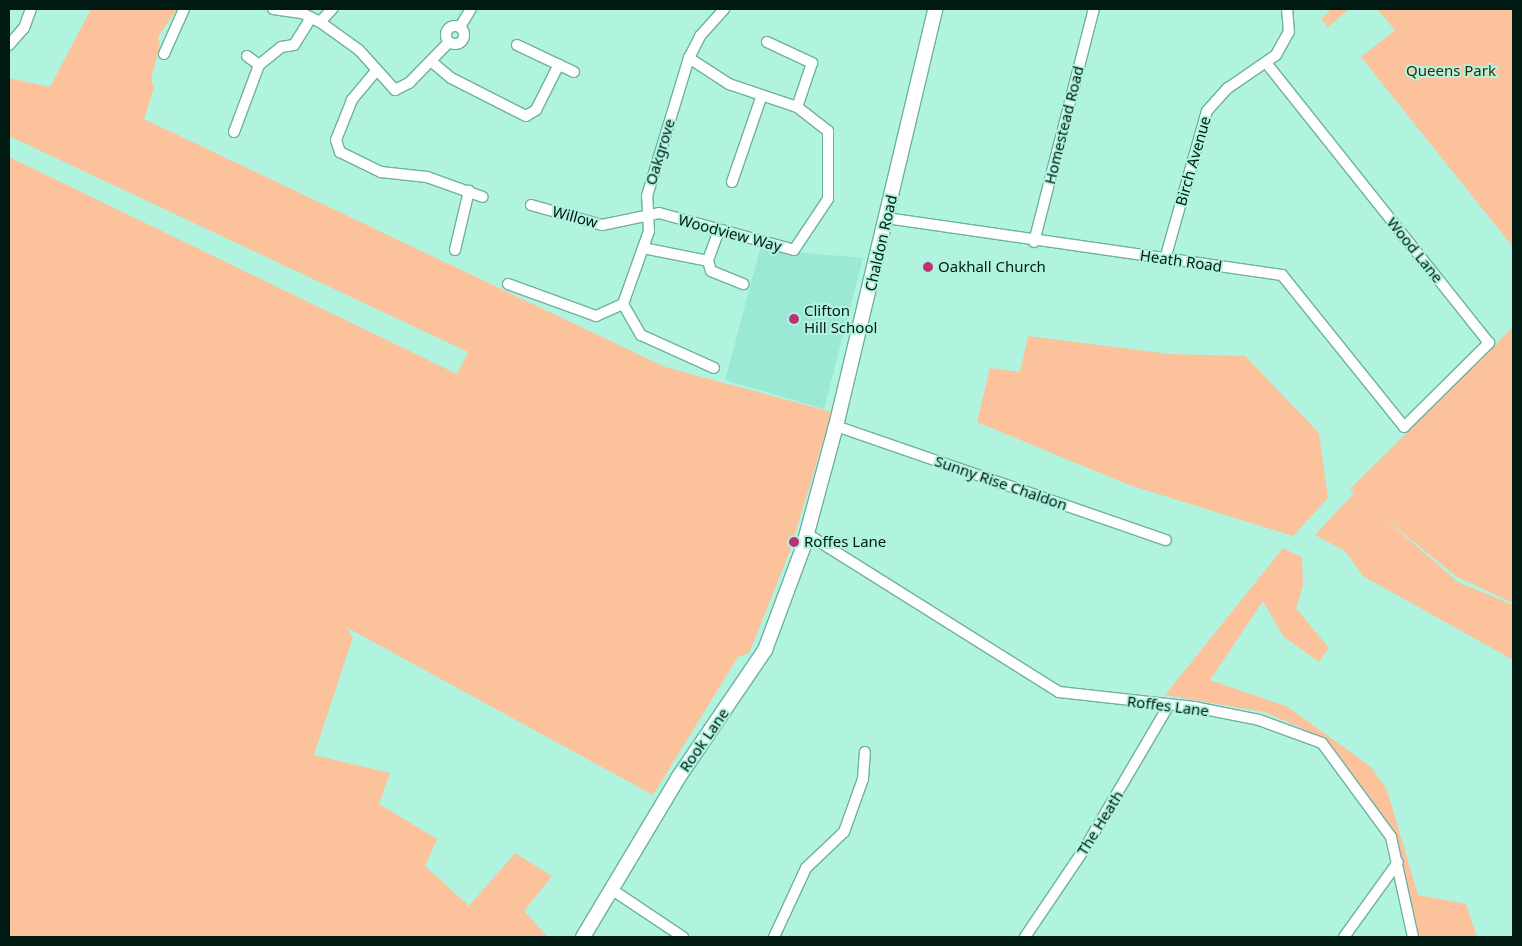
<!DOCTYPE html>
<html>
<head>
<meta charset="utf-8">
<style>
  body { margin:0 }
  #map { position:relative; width:1522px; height:946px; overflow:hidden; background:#b0f4e0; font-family:"Noto Sans",sans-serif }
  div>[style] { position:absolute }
  .built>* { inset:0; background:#9be9d4 }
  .green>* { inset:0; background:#fbc29c }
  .roads { filter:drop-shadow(1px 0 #6fb19f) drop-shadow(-1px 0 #6fb19f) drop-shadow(0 1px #6fb19f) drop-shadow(0 -1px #6fb19f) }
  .street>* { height:10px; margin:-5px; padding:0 5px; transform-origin:5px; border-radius:5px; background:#fff }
  .street>.ring { margin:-5px; padding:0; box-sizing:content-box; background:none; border:10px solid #fff; border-radius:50% }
  .secondary>* { height:14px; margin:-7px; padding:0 7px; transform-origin:7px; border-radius:7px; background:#fff }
  .dots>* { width:14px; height:14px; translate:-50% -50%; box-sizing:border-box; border:2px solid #b0f4e0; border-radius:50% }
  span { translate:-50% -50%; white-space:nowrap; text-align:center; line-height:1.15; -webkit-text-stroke:4px #b0f4e0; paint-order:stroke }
  .park-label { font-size:15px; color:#462000 }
  .street-label { font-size:15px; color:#001913 }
  .poi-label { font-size:15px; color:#001913 }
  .left { translate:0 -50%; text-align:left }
  .frame { position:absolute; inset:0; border:10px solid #001913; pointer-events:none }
</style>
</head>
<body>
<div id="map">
  <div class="built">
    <i style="clip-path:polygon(760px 249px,863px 258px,824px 409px,725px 380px)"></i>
  </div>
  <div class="green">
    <i style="clip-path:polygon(91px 9px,177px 9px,158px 37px,160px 45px,151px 80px,154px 88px,144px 119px,665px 367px,832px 412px,790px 551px,749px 653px,738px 657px,653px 795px,346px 627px,353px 637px,314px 755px,390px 773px,379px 804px,437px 839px,425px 866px,469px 906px,515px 853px,552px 876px,524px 911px,548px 937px,9px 937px,9px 157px,457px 374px,468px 352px,9px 136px,9px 78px,50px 87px)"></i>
    <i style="clip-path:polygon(1332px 9px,1349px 9px,1328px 27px,1321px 19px)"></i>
    <i style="clip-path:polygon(1377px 9px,1513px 9px,1513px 247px,1361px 57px,1395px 30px)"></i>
    <i style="clip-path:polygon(1513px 327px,1513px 603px,1457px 577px,1376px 511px,1458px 582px,1513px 605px,1513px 660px,1363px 576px,1345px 551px,1315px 535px,1354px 493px,1350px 489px)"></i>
    <i style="clip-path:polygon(1028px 336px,1169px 354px,1245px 356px,1319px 433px,1328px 498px,1293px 536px,1129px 485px,977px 422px,990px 368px,1020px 372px)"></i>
    <i style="clip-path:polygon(1283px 548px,1302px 557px,1303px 586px,1296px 608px,1329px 648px,1319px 662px,1283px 636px,1263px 601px,1210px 680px,1288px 707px,1371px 767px,1387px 790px,1418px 895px,1466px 904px,1477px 937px,1420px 937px,1389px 826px,1335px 750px,1308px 731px,1264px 712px,1165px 695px)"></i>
  </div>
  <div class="roads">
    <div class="street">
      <i style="left:273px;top:9px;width:29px;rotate:8deg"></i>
      <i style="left:302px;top:13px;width:20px;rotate:27deg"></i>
      <i style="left:320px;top:22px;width:48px;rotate:35.7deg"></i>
      <i style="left:359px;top:50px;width:54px;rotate:48deg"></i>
      <i style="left:395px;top:90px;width:16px;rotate:-27deg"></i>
      <i style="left:409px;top:83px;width:57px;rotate:-45.7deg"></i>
      <i style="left:320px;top:22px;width:18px;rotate:-47deg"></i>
      <i class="ring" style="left:446px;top:26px;width:8px;height:8px"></i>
      <i style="left:460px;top:27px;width:21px;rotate:-59deg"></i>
      <i style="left:767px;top:42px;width:50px;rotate:25deg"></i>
      <i style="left:812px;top:63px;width:46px;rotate:108.8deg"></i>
      <i style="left:9px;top:45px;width:23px;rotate:-49deg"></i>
      <i style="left:24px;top:28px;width:20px;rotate:-70deg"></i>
      <i style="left:517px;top:45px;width:63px;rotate:25.3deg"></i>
      <i style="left:164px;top:54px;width:49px;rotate:-66deg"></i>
      <i style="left:247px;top:56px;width:15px;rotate:37deg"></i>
      <i style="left:432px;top:62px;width:25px;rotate:40deg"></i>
      <i style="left:451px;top:78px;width:84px;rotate:26.9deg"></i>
      <i style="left:526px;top:116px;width:12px;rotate:-31deg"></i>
      <i style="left:536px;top:110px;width:51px;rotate:-63.4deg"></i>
      <i style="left:376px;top:71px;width:38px;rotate:130deg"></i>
      <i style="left:352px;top:100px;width:43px;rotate:111.8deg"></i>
      <i style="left:336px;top:140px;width:13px;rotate:72deg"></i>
      <i style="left:340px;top:152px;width:46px;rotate:26deg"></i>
      <i style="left:381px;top:172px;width:46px;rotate:6.2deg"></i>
      <i style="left:427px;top:177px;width:59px;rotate:19.7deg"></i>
      <i style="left:234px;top:132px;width:72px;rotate:-69.5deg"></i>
      <i style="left:259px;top:65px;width:28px;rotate:-39deg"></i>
      <i style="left:281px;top:47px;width:13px;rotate:-9deg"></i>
      <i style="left:294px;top:45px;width:32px;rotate:-58deg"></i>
      <i style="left:732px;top:182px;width:89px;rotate:-71deg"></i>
      <i style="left:531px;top:205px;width:74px;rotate:15.7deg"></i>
      <i style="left:602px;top:225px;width:58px;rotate:-11.9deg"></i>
      <i style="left:659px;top:213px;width:140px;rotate:15.3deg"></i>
      <i style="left:794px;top:250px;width:61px;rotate:-56.3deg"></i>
      <i style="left:828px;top:199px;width:68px;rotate:-90deg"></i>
      <i style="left:828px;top:131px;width:39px;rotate:-142deg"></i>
      <i style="left:797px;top:107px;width:72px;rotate:-161.3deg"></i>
      <i style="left:729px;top:84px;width:48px;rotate:-147deg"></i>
      <i style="left:886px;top:218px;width:400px;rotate:8.2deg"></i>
      <i style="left:1282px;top:275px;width:195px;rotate:51.2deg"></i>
      <i style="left:1404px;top:427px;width:120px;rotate:-44.7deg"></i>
      <i style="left:1489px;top:343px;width:358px;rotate:-128.5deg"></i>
      <i style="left:719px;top:230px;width:33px;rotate:110deg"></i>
      <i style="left:708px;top:261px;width:10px;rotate:73deg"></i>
      <i style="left:711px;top:271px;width:35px;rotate:22deg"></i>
      <i style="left:1034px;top:242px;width:241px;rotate:-75.6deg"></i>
      <i style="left:643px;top:248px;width:66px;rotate:11.3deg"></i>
      <i style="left:455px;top:250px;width:61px;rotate:-76.7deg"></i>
      <i style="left:1165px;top:259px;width:154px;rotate:-74.2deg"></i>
      <i style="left:1207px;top:111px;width:31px;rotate:-48deg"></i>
      <i style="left:1228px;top:88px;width:58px;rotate:-34.5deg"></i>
      <i style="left:1276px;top:55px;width:26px;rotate:-61deg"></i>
      <i style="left:1289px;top:32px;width:23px;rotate:-95deg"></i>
      <i style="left:508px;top:284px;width:94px;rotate:20deg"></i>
      <i style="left:596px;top:316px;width:30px;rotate:-24deg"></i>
      <i style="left:623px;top:304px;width:36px;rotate:60deg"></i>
      <i style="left:641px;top:335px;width:80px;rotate:24.3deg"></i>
      <i style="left:623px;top:304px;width:77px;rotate:-70.4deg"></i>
      <i style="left:649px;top:231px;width:35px;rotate:-93deg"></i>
      <i style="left:647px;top:196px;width:144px;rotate:-73.1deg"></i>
      <i style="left:689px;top:58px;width:25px;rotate:-63deg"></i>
      <i style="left:700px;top:36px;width:36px;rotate:-48deg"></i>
      <i style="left:836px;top:426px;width:349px;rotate:19.1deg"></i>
      <i style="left:807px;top:534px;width:297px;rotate:32.1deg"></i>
      <i style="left:1059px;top:692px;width:136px;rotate:6.3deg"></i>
      <i style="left:1194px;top:707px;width:66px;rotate:11.3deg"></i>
      <i style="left:1259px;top:720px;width:67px;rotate:20.1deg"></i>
      <i style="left:1322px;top:743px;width:117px;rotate:53.7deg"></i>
      <i style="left:1391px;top:837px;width:102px;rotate:77.6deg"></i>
      <i style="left:614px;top:891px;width:83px;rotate:33.7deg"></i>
      <i style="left:774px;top:937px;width:76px;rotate:-65.1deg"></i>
      <i style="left:806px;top:868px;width:52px;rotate:-43.5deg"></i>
      <i style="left:844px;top:832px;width:56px;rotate:-70.3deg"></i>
      <i style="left:863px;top:779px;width:27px;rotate:-86deg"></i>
      <i style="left:1025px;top:937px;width:107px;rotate:-56deg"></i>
      <i style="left:1085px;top:848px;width:166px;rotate:-59.6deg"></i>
      <i style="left:1344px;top:937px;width:92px;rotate:-54.2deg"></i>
    </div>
    <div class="secondary">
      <i style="left:583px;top:937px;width:185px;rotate:-59.1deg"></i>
      <i style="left:678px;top:778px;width:155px;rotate:-55.8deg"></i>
      <i style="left:765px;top:650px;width:109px;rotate:-69.6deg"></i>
      <i style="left:803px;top:548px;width:126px;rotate:-74.9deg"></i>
      <i style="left:836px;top:426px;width:429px;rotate:-76.6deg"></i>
    </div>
  </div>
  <div class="dots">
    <i style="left:928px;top:267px;background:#ba3375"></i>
    <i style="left:794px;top:319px;background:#ba3375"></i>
    <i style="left:794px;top:542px;background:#ba3375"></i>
  </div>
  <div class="park-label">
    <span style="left:1451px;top:71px">Queens Park</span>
  </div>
  <div class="street-label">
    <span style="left:1064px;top:125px;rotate:-76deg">Homestead Road</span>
    <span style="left:660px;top:152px;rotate:-73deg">Oakgrove</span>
    <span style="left:1193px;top:161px;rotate:-74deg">Birch Avenue</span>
    <span style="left:575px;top:217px;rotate:15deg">Willow</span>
    <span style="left:730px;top:233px;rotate:15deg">Woodview Way</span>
    <span style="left:881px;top:243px;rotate:-77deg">Chaldon Road</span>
    <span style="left:1415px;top:250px;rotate:51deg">Wood Lane</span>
    <span style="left:1181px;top:261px;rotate:8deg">Heath Road</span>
    <span style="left:1001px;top:483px;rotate:19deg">Sunny Rise Chaldon</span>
    <span style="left:1168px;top:706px;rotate:7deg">Roffes Lane</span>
    <span style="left:704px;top:740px;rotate:-55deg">Rook Lane</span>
    <span style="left:1100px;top:823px;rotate:-58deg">The Heath</span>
  </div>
  <div class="poi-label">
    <span class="left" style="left:938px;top:267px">Oakhall Church</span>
    <span class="left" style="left:804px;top:319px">Clifton<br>Hill School</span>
    <span class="left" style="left:804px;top:542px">Roffes Lane</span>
  </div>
  <div class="frame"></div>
</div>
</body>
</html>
